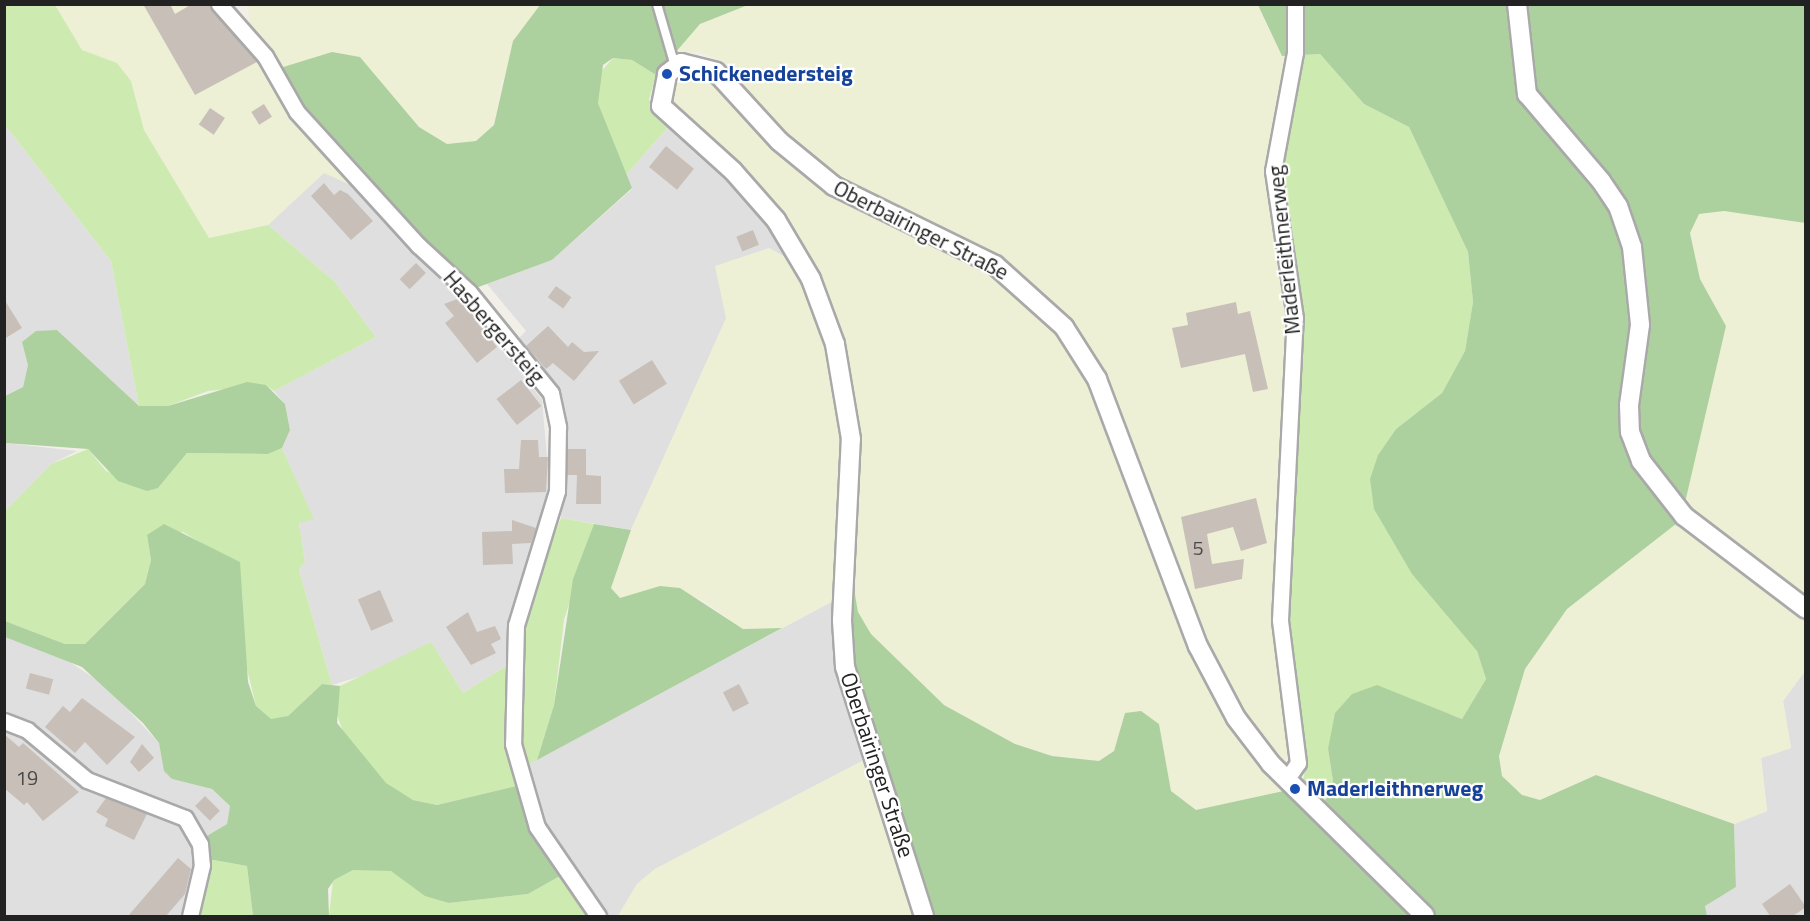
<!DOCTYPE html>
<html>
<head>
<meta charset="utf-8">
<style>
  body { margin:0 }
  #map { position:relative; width:1810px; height:921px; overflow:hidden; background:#f2efe9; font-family:"Titillium Web",sans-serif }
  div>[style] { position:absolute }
  .residential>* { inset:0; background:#e0dfdf }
  .farmland>* { inset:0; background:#eef0d5 }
  .grass>* { inset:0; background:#cdebb0 }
  .forest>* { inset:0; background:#add19e }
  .building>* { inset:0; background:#c7bfb8; transform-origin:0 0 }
  .roads { filter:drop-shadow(2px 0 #a9a9a9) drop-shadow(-2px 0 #a9a9a9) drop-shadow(0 2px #a9a9a9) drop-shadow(0 -2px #a9a9a9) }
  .service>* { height:8px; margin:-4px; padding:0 4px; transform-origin:4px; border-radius:4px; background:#fff }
  .minor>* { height:15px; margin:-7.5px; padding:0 7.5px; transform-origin:7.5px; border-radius:7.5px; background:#fff }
  .tertiary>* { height:18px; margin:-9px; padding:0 9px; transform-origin:9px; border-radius:9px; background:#fff }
  .dots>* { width:16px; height:16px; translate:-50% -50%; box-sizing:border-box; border:3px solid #fff; border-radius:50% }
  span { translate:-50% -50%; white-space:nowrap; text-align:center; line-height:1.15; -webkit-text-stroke:4.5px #fff; paint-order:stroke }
  .number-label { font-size:20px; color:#4b4948 }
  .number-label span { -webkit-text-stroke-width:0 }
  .transit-label { font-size:22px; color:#164399; font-weight:700 }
  .left { translate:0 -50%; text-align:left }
  .street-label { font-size:22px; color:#222 }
  .frame { position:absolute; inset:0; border:6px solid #222; pointer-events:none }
</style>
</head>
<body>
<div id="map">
  <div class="residential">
    <i style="clip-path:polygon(5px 125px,111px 261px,139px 406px,57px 330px,28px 365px,23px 387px,5px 396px)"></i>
    <i style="clip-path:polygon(668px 127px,721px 170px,768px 221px,793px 261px,716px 266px,727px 318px,631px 530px,561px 518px,565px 435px,559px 393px,517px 340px,526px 331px,487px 284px,552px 260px,632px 189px,626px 175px)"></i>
    <i style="clip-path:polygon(324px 172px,355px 187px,463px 293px,542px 400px,550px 491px,508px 637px,506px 666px,463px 693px,431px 642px,375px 672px,332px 685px,299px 570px,305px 562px,299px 523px,313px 518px,282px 448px,290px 430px,285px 404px,274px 391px,376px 337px,334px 281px,268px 225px)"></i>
    <i style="clip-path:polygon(5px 443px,77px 451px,51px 464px,5px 511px)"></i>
    <i style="clip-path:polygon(837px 599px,840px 677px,866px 759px,655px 869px,637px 884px,618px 916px,603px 916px,546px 833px,521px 768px)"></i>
    <i style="clip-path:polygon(5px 637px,57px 654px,105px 685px,159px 743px,172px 779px,212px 789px,230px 806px,227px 824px,205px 837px,189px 815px,93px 778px,5px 717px)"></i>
    <i style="clip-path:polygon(1805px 671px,1805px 916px,1707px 916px,1704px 906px,1736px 887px,1734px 824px,1767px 811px,1761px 758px,1791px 748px,1783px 701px)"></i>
    <i style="clip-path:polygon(4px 728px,183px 825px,191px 838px,195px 880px,182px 916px,5px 916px)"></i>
  </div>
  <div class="farmland">
    <i style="clip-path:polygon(55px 5px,213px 5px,260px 57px,286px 111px,355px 187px,324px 173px,268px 225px,209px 239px,144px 130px,131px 81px,117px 63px,82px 50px)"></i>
    <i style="clip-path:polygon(248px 5px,540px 5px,502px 81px,494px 125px,476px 141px,447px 144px,419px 127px,360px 57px,280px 68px,250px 32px)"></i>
    <i style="clip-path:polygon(748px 5px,1258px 5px,1281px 55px,1289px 55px,1268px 158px,1288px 311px,1291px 753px,1286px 759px,1279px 762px,1245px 720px,1197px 627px,1112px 395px,1062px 313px,1029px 279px,987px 253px,813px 164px,715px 58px,698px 52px,674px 54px,678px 43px,700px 24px)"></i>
    <i style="clip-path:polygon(696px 73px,715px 81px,777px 148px,999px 276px,1059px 329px,1085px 369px,1196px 658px,1288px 790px,1196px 810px,1171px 791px,1159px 724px,1125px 713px,1114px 751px,1099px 761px,1053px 756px,1015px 744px,944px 705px,871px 634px,858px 612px,851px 571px,857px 454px,854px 390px,841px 334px,818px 278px,676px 114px,669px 100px,672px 86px,681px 75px)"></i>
    <i style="clip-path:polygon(1724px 211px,1805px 223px,1805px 603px,1683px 507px,1726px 326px,1700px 279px,1690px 233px,1699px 214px)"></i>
    <i style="clip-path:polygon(769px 248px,793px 261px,830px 344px,844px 460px,837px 599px,782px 628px,743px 629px,701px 599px,638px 594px,620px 598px,611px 589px,631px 530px,726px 318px,715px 266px)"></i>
    <i style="clip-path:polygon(1681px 520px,1805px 616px,1805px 671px,1783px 701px,1791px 748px,1761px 758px,1767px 811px,1734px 824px,1596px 775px,1540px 800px,1521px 795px,1502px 776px,1499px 756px,1525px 669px,1567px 609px)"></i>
    <i style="clip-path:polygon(866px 759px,917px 916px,618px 916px,637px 884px,655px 869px)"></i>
  </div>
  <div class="grass">
    <i style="clip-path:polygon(5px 5px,55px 5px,82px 50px,117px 63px,131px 81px,144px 130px,209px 238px,268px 225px,334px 281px,376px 337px,274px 391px,266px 385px,208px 391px,168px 406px,139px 406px,111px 261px,5px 125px)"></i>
    <i style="clip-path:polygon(1320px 54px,1364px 104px,1409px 127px,1468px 252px,1473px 302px,1465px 351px,1442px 393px,1396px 429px,1378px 455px,1458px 625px,1477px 651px,1486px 679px,1462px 719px,1450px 714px,1328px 749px,1333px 781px,1323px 806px,1302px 786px,1306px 764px,1285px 620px,1299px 336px,1279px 150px,1298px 55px)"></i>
    <i style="clip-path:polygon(613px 58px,632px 60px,656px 75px,649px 100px,668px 127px,626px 175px,598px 103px,598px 75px)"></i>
    <i style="clip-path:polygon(282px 448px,314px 519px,299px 523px,305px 562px,299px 570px,332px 685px,322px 684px,288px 716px,271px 720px,256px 706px,245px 661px,242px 590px,210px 548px,183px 532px,147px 535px,151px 560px,145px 584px,85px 644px,65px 644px,5px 621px,5px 511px,51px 464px,88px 449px,106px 471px,158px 488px,187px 453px,268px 454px)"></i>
    <i style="clip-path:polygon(561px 518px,594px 524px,564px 620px,554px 705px,537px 760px,521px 768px,518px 645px,531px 593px)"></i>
    <i style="clip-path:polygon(431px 642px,463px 693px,506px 666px,510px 759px,516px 786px,437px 805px,413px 800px,386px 784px,346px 740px,335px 709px,340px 686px)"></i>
    <i style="clip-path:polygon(208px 859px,247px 866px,253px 916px,198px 916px)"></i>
    <i style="clip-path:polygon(375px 868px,391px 871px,449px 903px,528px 894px,560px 876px,592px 916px,329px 916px,333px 880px,353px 870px)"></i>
  </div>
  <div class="forest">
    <i style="clip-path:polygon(540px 5px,748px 5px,700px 24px,656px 75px,632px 60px,613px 58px,603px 65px,598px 103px,632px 188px,552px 260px,473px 289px,302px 109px,280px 68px,332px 52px,360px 57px,419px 127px,447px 144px,476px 141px,494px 125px,513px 41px)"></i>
    <i style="clip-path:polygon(1258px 5px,1805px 5px,1805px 223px,1724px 211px,1699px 214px,1690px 233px,1700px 279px,1726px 326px,1681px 520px,1567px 609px,1525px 669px,1499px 756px,1502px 776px,1522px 795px,1540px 800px,1596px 775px,1734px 824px,1736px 887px,1705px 906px,1707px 916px,931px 916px,850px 657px,851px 571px,858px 612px,871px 634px,944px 705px,1015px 744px,1052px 756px,1099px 761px,1114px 751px,1125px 713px,1141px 711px,1159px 724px,1171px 791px,1196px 810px,1288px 790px,1323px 806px,1333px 781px,1328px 749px,1335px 713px,1352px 694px,1377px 685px,1462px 719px,1486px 679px,1477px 651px,1412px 574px,1374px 509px,1370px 479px,1378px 455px,1396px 429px,1442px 393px,1465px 351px,1473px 302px,1468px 252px,1409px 127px,1364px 104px,1320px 54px,1282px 56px)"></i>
    <i style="clip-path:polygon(57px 330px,139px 406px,168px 406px,247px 382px,266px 385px,285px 404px,290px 430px,282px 448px,268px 454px,187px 453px,158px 488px,147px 491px,118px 481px,88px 449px,5px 443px,5px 396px,23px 387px,28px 365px,22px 342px,36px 331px)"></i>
    <i style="clip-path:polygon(164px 524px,240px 562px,248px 682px,256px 706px,271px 719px,288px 716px,322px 684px,340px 686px,337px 723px,386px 783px,413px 800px,437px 805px,516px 786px,560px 876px,528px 894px,449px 903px,425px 896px,391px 871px,353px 870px,334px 880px,328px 889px,329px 916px,253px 916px,247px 866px,208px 859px,205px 837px,227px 824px,230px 806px,212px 789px,172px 779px,164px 771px,159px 743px,143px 723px,82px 667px,5px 637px,5px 621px,65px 644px,85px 644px,145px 584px,151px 560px,147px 535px)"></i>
    <i style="clip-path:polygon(594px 524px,631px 530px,611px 588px,620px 598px,660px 586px,680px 588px,743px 629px,782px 628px,537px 760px,554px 705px,573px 579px)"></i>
  </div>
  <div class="building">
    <i style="clip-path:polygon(143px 4px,170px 4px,175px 14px,192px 4px,209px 4px,257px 62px,195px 95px)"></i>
    <i style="left:264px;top:104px;width:15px;height:15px;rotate:58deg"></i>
    <i style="left:210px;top:108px;width:18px;height:20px;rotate:34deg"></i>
    <i style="left:666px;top:146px;width:36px;height:27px;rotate:39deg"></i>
    <i style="clip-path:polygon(324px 183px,334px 195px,340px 190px,348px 194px,373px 221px,351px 240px,311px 196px)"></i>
    <i style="left:753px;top:230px;width:16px;height:18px;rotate:68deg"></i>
    <i style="left:416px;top:263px;width:14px;height:23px;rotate:45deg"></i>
    <i style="left:556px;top:286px;width:19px;height:14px;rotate:36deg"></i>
    <i style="clip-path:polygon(460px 298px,497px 347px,477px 363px,445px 323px,454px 316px,444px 304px)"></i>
    <i style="clip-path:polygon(4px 299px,22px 328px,4px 339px)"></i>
    <i style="clip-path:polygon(1236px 302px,1238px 314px,1250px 311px,1268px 389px,1253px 392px,1245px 354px,1181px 368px,1172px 328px,1188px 325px,1186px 313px)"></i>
    <i style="clip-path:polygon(548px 326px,568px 347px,572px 342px,584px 352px,599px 351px,574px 381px,553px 363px,546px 369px,526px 346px)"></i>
    <i style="left:652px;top:360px;width:28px;height:39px;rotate:58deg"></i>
    <i style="left:521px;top:380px;width:33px;height:31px;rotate:52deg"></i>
    <i style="clip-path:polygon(521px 440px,538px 440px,539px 457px,548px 457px,546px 492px,505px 493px,504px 469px,519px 469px)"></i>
    <i style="clip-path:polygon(568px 449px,586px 449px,586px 475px,601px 476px,601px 504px,576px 504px,577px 475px,567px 475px)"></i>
    <i style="clip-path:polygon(1256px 498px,1267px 543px,1241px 551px,1233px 527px,1207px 534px,1212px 564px,1244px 559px,1242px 579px,1195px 589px,1181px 517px)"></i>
    <i style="clip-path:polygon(512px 520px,536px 528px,531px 543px,512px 544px,513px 564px,483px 565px,482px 532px,512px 531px)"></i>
    <i style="left:380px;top:590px;width:34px;height:24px;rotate:67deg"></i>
    <i style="clip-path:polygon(468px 612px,477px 632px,495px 626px,501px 639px,491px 644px,496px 653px,471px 665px,446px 627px)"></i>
    <i style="left:30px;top:673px;width:24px;height:16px;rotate:15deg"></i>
    <i style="left:739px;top:684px;width:22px;height:18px;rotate:63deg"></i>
    <i style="clip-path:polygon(82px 698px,135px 737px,107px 765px,85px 742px,75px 753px,45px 727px,63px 706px,70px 712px)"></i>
    <i style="clip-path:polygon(4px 734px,19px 747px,23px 743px,79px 792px,43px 821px,27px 802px,24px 805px,4px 788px)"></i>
    <i style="clip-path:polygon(142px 744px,154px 758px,139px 772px,130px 762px)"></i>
    <i style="left:205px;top:796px;width:21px;height:14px;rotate:45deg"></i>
    <i style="clip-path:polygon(106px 798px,147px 814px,134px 840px,105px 826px,108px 819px,96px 812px)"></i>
    <i style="clip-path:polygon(178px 858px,191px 869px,185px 894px,166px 916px,128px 916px)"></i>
    <i style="clip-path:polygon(1790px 884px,1806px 907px,1793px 916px,1770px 916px,1762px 904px)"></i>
  </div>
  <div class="roads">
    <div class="service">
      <i style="left:657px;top:4px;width:65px;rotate:73.8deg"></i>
    </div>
    <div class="minor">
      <i style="left:219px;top:4px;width:69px;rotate:48.5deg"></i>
      <i style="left:265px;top:56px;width:64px;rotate:60.3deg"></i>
      <i style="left:297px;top:112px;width:180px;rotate:47.7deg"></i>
      <i style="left:418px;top:245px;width:69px;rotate:42.7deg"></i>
      <i style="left:469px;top:292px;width:130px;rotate:50.9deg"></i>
      <i style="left:551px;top:393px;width:35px;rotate:78deg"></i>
      <i style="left:558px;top:427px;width:64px;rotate:90.9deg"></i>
      <i style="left:557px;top:491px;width:140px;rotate:107deg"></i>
      <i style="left:516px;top:625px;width:119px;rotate:91.4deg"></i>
      <i style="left:513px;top:744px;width:86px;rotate:73.9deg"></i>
      <i style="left:537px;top:827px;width:108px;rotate:55.6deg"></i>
      <i style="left:4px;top:721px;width:25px;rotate:21deg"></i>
      <i style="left:27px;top:730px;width:78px;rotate:39.8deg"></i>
      <i style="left:87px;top:780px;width:105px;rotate:21.2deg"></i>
      <i style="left:185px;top:818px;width:30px;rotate:60deg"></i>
      <i style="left:200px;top:844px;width:21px;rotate:85deg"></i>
      <i style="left:202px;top:865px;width:52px;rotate:103.2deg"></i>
      <i style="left:1286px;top:780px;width:21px;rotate:-55deg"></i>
      <i style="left:1298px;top:763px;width:144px;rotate:-97.2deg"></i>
      <i style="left:1280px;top:620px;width:302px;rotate:-87.2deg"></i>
      <i style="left:1295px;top:318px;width:149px;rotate:-98.5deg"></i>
      <i style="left:1273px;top:171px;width:121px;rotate:-79.5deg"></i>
      <i style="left:1295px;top:52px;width:48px;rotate:-90deg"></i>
    </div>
    <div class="tertiary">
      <i style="left:1517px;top:4px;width:91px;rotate:83.7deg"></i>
      <i style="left:1527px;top:94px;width:114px;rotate:49.6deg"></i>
      <i style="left:1601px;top:181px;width:30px;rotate:56deg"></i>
      <i style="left:1618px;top:206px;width:43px;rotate:71.1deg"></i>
      <i style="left:1632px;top:247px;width:78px;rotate:84.1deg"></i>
      <i style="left:1640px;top:325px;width:81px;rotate:97.8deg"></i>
      <i style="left:1629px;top:405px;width:27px;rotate:88deg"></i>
      <i style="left:1630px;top:432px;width:31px;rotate:69deg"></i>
      <i style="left:1641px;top:461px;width:70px;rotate:52deg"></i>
      <i style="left:1684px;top:516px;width:153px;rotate:37.3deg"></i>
      <i style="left:924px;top:916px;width:261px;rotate:-107.6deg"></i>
      <i style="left:845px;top:667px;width:47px;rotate:-93.7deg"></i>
      <i style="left:842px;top:620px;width:181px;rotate:-87.2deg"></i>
      <i style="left:851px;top:439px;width:96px;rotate:-99.6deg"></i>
      <i style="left:835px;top:344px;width:69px;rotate:-110.3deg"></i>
      <i style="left:811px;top:279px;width:69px;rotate:-120.7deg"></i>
      <i style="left:776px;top:220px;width:65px;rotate:-131.3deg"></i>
      <i style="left:733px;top:171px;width:97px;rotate:-137.9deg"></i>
      <i style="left:661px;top:106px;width:33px;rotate:-79deg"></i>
      <i style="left:667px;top:74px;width:18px;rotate:-38deg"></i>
      <i style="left:681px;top:63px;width:36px;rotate:14deg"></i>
      <i style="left:716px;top:72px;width:93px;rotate:47.6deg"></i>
      <i style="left:779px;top:141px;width:71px;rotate:39.3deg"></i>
      <i style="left:834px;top:186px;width:179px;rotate:26.1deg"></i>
      <i style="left:995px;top:265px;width:93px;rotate:41.9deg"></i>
      <i style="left:1064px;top:327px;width:62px;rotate:57.6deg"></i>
      <i style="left:1097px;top:379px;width:285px;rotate:69.3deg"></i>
      <i style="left:1198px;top:646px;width:81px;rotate:62.2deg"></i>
      <i style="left:1236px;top:718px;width:58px;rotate:52.7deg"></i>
      <i style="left:1271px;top:764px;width:216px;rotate:44.6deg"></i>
    </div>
  </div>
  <div class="dots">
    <i style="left:667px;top:74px;background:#1a4fb4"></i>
    <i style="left:1295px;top:789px;background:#1a4fb4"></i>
  </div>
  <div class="number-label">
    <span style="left:1198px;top:547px">5</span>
    <span style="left:27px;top:777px">19</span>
  </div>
  <div class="transit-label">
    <span class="left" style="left:679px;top:74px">Schickenedersteig</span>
    <span class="left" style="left:1307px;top:789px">Maderleithnerweg</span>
  </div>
  <div class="street-label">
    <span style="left:921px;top:230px;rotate:27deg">Oberbairinger Straße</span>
    <span style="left:1284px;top:250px;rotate:-96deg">Maderleithnerweg</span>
    <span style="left:494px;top:327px;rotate:49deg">Hasbergersteig</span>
    <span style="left:877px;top:765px;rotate:72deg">Oberbairinger Straße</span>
  </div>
  <div class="frame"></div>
</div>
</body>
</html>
